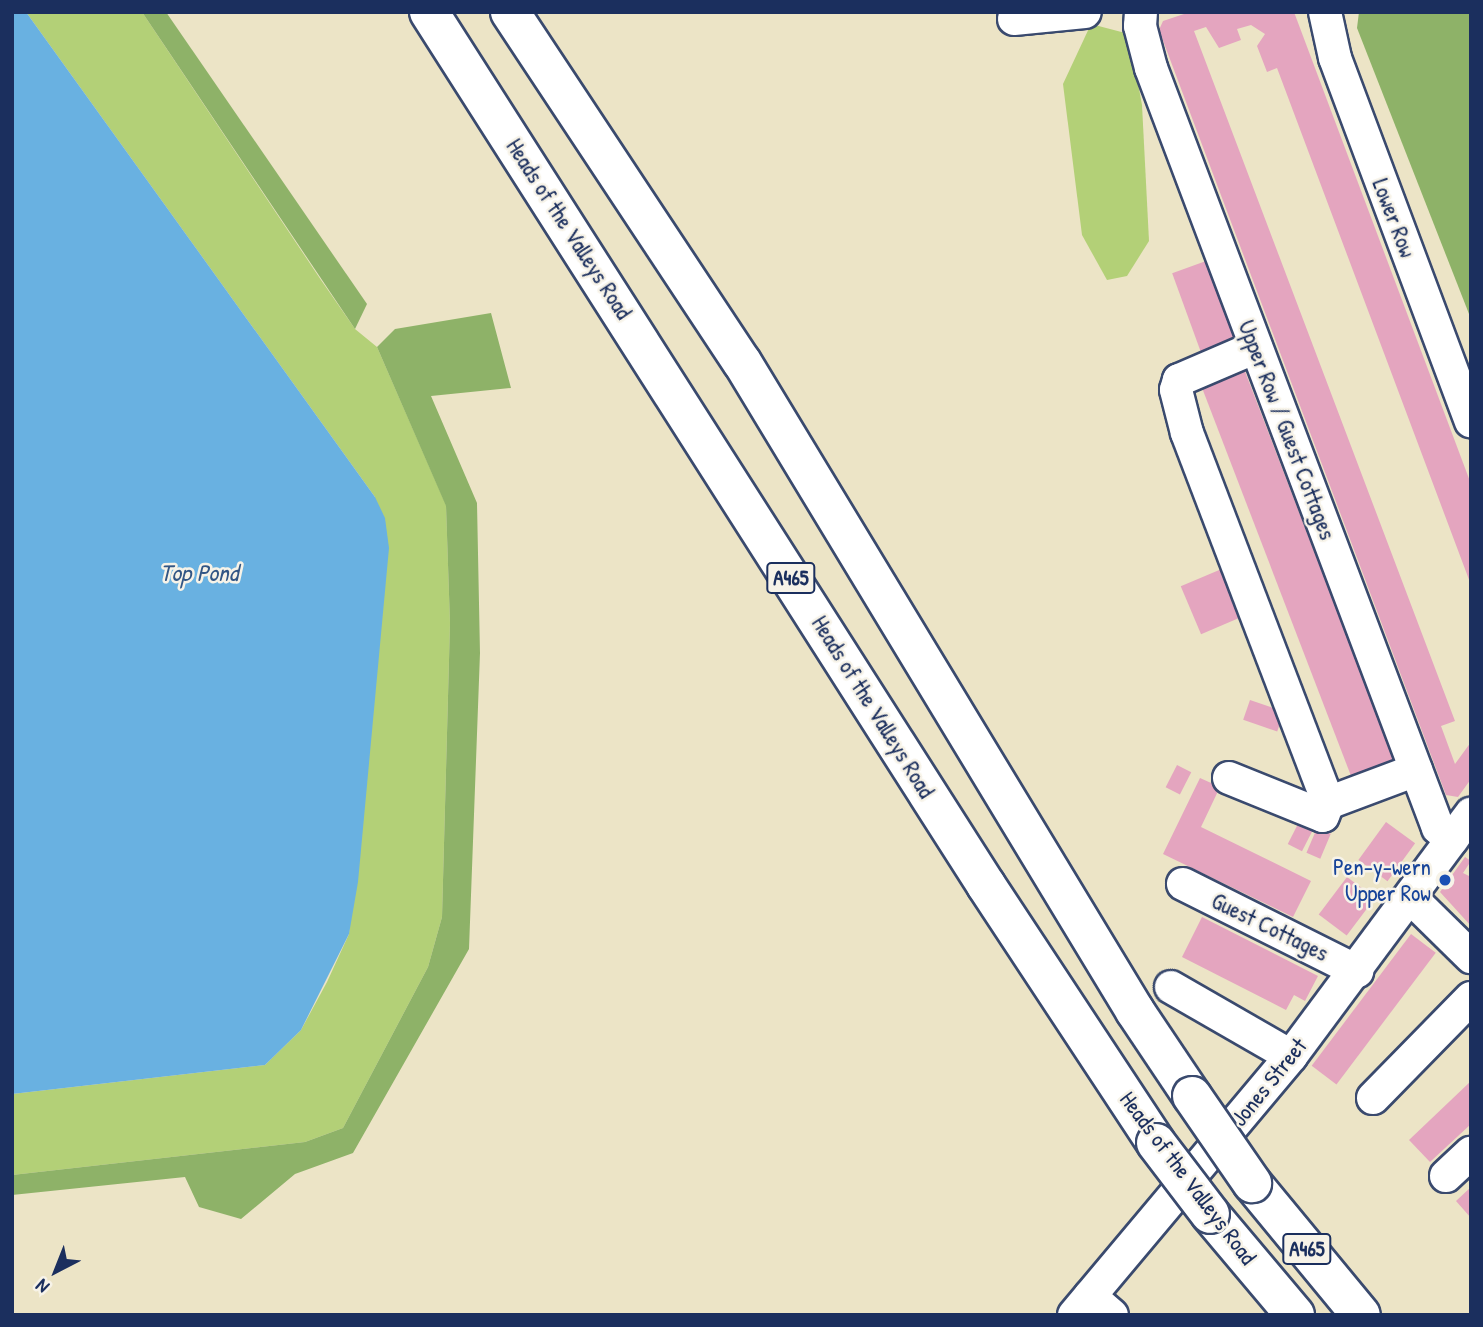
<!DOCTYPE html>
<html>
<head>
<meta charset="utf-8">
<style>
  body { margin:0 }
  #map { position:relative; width:1483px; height:1327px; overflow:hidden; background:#ece4c6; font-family:"Patrick Hand",sans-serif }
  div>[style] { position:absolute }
  .green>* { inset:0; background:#b3d077 }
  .forest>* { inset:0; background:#8eb268 }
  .water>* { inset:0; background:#69b1e1 }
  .building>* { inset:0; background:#e4a5bf; transform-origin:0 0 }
  .roads { filter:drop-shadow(2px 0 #3a4a6e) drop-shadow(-2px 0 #3a4a6e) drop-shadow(0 2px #3a4a6e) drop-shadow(0 -2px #3a4a6e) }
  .minor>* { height:32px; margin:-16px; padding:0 16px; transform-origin:16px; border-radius:16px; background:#fff }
  .highway>* { height:38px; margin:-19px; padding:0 19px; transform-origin:19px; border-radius:19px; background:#fff }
  .bridges { filter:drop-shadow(2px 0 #3a4a6e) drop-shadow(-2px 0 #3a4a6e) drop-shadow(0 2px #3a4a6e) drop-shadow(0 -2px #3a4a6e) }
  .highway-bridge>* { height:38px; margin:-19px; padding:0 19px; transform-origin:19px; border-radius:19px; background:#fff }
  .dots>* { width:19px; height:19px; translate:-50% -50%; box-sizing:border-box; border:4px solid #f7f3e8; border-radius:50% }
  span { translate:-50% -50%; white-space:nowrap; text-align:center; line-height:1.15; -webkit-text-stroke:5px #f7f3e8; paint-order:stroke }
  .shield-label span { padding:2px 5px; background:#f7f3e8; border:2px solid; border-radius:5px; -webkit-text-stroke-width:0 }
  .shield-label { font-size:21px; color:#1b2f5e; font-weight:700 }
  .street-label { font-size:23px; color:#1b2f5e }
  .transit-label { font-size:23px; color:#164399 }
  .right { translate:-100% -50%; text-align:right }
  .water-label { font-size:24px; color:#325685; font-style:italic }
  .frame { position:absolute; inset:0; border:14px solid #1b2f5e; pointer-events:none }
  .north { position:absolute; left:21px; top:1236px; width:70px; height:70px; -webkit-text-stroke:5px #f7f3e8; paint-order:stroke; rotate:222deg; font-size:19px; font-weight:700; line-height:28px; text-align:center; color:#1b2f5e }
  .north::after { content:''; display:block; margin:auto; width:24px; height:32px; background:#1b2f5e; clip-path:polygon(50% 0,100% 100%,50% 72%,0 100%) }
</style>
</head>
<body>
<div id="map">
  <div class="green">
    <i style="clip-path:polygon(26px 12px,142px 12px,321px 280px,355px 329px,377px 347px,446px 505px,450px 623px,442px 917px,428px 967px,343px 1128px,305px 1142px,12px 1175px,12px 1094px,265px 1065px,301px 1030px,327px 982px,349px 934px,375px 497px)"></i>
    <i style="clip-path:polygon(1091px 24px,1129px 34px,1142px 105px,1149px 241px,1127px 276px,1107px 280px,1082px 235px,1063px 84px)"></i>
  </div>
  <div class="forest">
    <i style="clip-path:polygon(142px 12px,166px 12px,367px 304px,355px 329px)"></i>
    <i style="clip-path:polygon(1359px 12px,1471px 12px,1471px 319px,1357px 28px)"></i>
    <i style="clip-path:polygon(491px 313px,511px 388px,431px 396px,477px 503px,480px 653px,469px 949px,353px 1153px,295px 1174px,241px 1219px,199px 1207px,185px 1177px,12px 1195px,12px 1175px,305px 1142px,343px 1128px,428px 967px,442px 917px,450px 623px,446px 506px,377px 347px,395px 329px)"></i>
  </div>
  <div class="water">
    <i style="clip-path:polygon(12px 12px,26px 12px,375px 497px,385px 518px,389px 548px,358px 882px,349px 934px,301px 1030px,265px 1065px,12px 1094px)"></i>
  </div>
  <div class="building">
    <i style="clip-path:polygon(1190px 12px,1294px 12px,1471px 484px,1471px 585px,1277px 68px,1267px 72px,1257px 46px,1265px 34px,1251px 25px,1237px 29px,1241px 40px,1219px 48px,1206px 27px,1194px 31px,1455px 721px,1441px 726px,1455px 764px,1471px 742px,1471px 779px,1458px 797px,1446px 795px,1159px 30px,1163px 21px)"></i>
    <i style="left:1206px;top:261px;width:91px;height:36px;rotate:70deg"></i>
    <i style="left:1241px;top:361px;width:436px;height:46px;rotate:69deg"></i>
    <i style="left:1224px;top:568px;width:52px;height:47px;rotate:67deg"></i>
    <i style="left:1250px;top:700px;width:36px;height:21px;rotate:19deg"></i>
    <i style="left:1177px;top:765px;width:16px;height:25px;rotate:27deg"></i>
    <i style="clip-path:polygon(1200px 778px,1220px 787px,1201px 827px,1311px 881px,1293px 917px,1163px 854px)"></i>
    <i style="left:1300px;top:820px;width:16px;height:27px;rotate:27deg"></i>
    <i style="left:1386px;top:822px;width:36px;height:47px;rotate:36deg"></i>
    <i style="left:1317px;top:828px;width:15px;height:27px;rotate:23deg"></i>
    <i style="clip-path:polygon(1465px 857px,1471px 861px,1463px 873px,1471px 877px,1471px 926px,1440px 892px)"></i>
    <i style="left:1347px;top:877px;width:35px;height:47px;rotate:37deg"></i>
    <i style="clip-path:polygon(1202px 917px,1318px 976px,1305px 1001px,1294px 995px,1286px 1010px,1182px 957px)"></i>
    <i style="left:1411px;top:934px;width:31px;height:165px;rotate:37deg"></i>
    <i style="clip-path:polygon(1471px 1081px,1471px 1124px,1430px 1162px,1409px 1140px)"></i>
    <i style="clip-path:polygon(1471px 1187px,1471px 1218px,1456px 1201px)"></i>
  </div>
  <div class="roads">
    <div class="minor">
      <i style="left:1141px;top:12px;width:14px;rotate:94deg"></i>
      <i style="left:1140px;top:26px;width:43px;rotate:75.3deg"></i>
      <i style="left:1151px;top:68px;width:812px;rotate:69.31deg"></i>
      <i style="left:1438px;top:828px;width:18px;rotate:41deg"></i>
      <i style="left:1325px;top:12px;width:47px;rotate:77.7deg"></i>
      <i style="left:1335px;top:58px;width:388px;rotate:69.5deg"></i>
      <i style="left:1014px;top:19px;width:71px;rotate:-5.6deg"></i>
      <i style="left:1256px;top:347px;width:84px;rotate:156.8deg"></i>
      <i style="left:1179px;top:380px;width:10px;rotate:107deg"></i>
      <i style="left:1176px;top:390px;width:44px;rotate:75.7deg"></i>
      <i style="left:1187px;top:433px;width:396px;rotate:69.1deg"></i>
      <i style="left:1328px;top:803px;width:94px;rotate:-20.6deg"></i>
      <i style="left:1229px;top:778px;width:101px;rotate:22deg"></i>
      <i style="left:1323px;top:816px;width:14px;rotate:-69deg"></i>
      <i style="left:1183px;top:884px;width:195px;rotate:26.6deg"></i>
      <i style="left:1410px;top:897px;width:86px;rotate:44.5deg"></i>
      <i style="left:1171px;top:987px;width:138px;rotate:29.9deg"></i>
      <i style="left:1373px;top:1098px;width:140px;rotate:-45.6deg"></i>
      <i style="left:1446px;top:1176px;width:34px;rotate:-43deg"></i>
      <i style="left:1090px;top:1296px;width:29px;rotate:41deg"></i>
      <i style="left:1074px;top:1315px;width:338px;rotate:-50deg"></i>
      <i style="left:1291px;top:1056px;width:302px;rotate:-53.4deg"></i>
    </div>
    <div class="highway">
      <i style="left:429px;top:12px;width:1036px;rotate:57.46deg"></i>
      <i style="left:986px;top:885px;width:309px;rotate:56.6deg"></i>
      <i style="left:510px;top:12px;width:420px;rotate:56.5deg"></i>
      <i style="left:742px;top:362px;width:759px;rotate:58.8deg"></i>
      <i style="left:1135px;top:1011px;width:102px;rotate:56.2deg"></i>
      <i style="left:1252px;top:1183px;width:171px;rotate:50.5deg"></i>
      <i style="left:1210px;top:1214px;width:132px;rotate:49.9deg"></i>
    </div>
  </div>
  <div class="bridges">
    <div class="highway-bridge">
      <i style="left:1192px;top:1096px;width:106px;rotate:55.4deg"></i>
      <i style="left:1156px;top:1143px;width:89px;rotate:52.7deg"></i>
    </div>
  </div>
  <div class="dots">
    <i style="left:1445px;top:880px;background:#1a4fb4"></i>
  </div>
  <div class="shield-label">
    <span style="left:791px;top:578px">A465</span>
    <span style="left:1307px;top:1249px">A465</span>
  </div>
  <div class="street-label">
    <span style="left:1394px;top:218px;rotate:69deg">Lower Row</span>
    <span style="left:569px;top:229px;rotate:57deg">Heads of the Valleys Road</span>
    <span style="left:1287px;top:430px;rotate:69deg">Upper Row / Guest Cottages</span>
    <span style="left:873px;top:707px;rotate:58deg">Heads of the Valleys Road</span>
    <span style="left:1270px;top:927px;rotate:26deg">Guest Cottages</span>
    <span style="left:1269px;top:1082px;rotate:-51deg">Jones Street</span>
    <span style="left:1188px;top:1178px;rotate:53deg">Heads of the Valleys Road</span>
  </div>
  <div class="transit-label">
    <span class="right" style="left:1431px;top:880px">Pen-y-wern<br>Upper Row</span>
  </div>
  <div class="water-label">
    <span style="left:199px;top:573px">Top Pond</span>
  </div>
  <div class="frame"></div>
  <div class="north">N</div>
</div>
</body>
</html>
